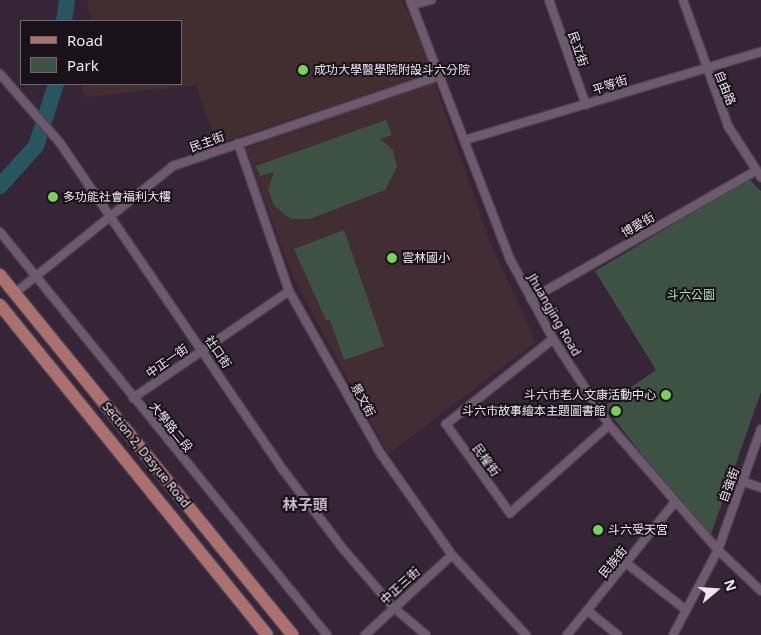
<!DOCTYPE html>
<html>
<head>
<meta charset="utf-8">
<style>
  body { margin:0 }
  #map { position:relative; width:761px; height:635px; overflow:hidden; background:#362537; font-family:"Noto Sans","Noto Sans TC",sans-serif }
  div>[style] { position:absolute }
  .education>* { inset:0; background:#412d33 }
  .medical>* { inset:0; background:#422e2f }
  .green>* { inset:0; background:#3e5243 }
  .river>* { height:16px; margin:-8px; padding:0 8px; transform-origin:8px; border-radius:8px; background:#275661 }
  .roads { filter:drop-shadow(1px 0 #504252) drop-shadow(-1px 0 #504252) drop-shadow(0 1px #504252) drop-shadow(0 -1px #504252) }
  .minor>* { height:8px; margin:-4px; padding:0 4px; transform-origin:4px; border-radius:4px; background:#6d5a6e }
  .primary>* { height:12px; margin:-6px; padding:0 6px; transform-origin:6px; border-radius:6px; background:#ab716f }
  .dots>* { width:14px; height:14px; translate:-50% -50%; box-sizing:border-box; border:2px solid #19121a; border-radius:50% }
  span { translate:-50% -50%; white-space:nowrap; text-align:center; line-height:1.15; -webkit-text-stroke:4px #19121a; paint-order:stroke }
  .street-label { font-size:12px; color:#f1e6f2 }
  .poi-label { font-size:12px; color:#f1e6f2 }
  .left { translate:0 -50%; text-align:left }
  .right { translate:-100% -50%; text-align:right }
  .park-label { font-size:12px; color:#a8e3b7 }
  .quarter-label { font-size:15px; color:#ccb7ce; font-weight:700 }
  .legend { position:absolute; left:20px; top:20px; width:162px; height:65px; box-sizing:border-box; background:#19121a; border:1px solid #6f6770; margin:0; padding:6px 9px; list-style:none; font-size:15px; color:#f1e6f2 }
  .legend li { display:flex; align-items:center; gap:10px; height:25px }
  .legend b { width:25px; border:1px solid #6f6770 }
  .north { position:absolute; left:691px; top:565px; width:50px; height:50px; -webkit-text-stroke:4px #19121a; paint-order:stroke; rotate:72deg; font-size:14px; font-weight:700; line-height:20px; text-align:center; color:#f1e6f2 }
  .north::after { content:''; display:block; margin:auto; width:18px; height:22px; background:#f1e6f2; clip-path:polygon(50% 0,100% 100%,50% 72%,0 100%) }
</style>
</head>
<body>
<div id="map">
  <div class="education">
    <i style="clip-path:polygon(434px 81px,489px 239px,536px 342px,388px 454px,293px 277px,245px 148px)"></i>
  </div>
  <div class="medical">
    <i style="clip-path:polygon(87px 0,402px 0,430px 63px,421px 76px,217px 144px,196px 85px,85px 97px,81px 84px,181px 84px,181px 21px,91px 21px)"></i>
  </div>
  <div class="green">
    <i style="clip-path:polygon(386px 120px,392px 135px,380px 139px,393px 150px,397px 167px,385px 190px,310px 219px,291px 219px,274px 206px,268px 189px,274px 172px,260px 176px,256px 166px)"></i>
    <i style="clip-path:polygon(749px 179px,761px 191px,761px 392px,709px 540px,604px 406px,656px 370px,595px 271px)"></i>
    <i style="clip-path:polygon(344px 230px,384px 346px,344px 360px,330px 320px,326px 320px,294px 249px)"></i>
  </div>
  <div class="river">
    <i style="left:64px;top:21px;width:21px;rotate:-82deg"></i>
    <i style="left:0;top:186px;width:54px;rotate:-48deg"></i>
    <i style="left:36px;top:146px;width:65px;rotate:-72.1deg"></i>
  </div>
  <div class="roads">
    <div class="minor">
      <i style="left:410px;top:0;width:278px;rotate:68.9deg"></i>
      <i style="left:510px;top:259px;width:91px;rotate:61.7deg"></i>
      <i style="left:553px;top:339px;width:103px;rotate:56.9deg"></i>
      <i style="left:609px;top:425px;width:166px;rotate:48.9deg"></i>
      <i style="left:718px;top:550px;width:59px;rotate:43.6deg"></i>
      <i style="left:549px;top:0;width:111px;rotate:70.6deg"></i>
      <i style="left:683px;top:0;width:134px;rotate:70.3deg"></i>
      <i style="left:728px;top:126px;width:61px;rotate:57.1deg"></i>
      <i style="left:412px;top:5px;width:20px;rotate:-15deg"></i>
      <i style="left:0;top:74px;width:91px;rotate:49deg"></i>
      <i style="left:60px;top:143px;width:391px;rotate:55.7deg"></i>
      <i style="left:280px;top:466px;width:106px;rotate:52.7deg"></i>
      <i style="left:344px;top:550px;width:75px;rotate:49.3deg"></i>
      <i style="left:393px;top:607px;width:43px;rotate:40.3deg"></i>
      <i style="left:465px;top:140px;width:309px;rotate:-16.6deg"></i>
      <i style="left:238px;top:143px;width:157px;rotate:71deg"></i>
      <i style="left:289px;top:291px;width:187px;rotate:60.6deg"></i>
      <i style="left:381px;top:454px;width:123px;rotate:54.9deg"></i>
      <i style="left:452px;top:555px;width:109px;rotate:47.2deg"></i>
      <i style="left:0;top:232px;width:519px;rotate:50.94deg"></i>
      <i style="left:15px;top:293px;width:203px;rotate:-38.8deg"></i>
      <i style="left:173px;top:166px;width:284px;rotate:-18.7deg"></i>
      <i style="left:531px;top:299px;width:258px;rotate:-29.7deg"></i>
      <i style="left:553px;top:339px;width:137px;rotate:141.5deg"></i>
      <i style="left:446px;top:424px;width:110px;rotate:54.3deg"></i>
      <i style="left:510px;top:513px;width:132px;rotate:-41.6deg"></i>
      <i style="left:133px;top:398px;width:189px;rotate:-34.4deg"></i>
      <i style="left:742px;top:481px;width:20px;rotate:20deg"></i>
      <i style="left:626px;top:563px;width:76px;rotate:38.1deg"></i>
      <i style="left:588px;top:611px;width:38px;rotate:39deg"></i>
      <i style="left:365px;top:635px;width:118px;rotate:-42.6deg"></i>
      <i style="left:567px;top:635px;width:171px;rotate:-50.9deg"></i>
      <i style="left:673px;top:635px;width:96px;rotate:-62.1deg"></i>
      <i style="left:718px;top:550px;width:128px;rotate:-70.4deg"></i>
    </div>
    <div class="primary">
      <i style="left:0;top:275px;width:464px;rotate:50.9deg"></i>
      <i style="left:0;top:305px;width:424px;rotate:51deg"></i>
    </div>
  </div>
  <div class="dots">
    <i style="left:303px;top:70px;background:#78d158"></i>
    <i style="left:53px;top:197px;background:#78d158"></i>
    <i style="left:392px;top:258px;background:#78d158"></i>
    <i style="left:666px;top:395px;background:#78d158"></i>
    <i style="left:616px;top:411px;background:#78d158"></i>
    <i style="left:598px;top:530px;background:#78d158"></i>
  </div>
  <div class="street-label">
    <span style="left:578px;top:49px;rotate:71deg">民立街</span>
    <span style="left:610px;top:85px;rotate:-18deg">平等街</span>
    <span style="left:725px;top:88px;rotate:68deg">自由路</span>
    <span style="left:207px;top:142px;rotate:-20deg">民主街</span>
    <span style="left:638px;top:225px;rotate:-30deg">博愛街</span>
    <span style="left:554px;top:315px;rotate:60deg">Jhuangjing Road</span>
    <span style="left:218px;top:352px;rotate:56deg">社口街</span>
    <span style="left:167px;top:361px;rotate:-35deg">中正一街</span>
    <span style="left:363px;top:400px;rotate:61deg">景文街</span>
    <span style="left:171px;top:427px;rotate:51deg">大學路二段</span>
    <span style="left:146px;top:455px;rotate:51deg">Section 2, Dasyue Road</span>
    <span style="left:486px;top:460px;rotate:54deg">民權街</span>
    <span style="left:729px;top:485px;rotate:-70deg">自強街</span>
    <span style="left:613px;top:562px;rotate:-51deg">民族街</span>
    <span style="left:400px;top:586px;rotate:-42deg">中正三街</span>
  </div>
  <div class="poi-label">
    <span class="left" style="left:314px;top:70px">成功大學醫學院附設斗六分院</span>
    <span class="left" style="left:63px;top:197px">多功能社會福利大樓</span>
    <span class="left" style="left:402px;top:258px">雲林國小</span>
    <span class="right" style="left:656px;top:395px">斗六市老人文康活動中心</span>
    <span class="right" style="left:606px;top:411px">斗六市故事繪本主題圖書館</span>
    <span class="left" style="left:608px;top:530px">斗六受天宮</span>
  </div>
  <div class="park-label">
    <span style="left:691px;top:295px">斗六公園</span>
  </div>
  <div class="quarter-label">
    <span style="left:305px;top:505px">林子頭</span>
  </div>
  <ul class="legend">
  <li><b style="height:6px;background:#ab716f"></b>Road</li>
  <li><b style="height:14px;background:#3e5243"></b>Park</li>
  </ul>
  <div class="north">N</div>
</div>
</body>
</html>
